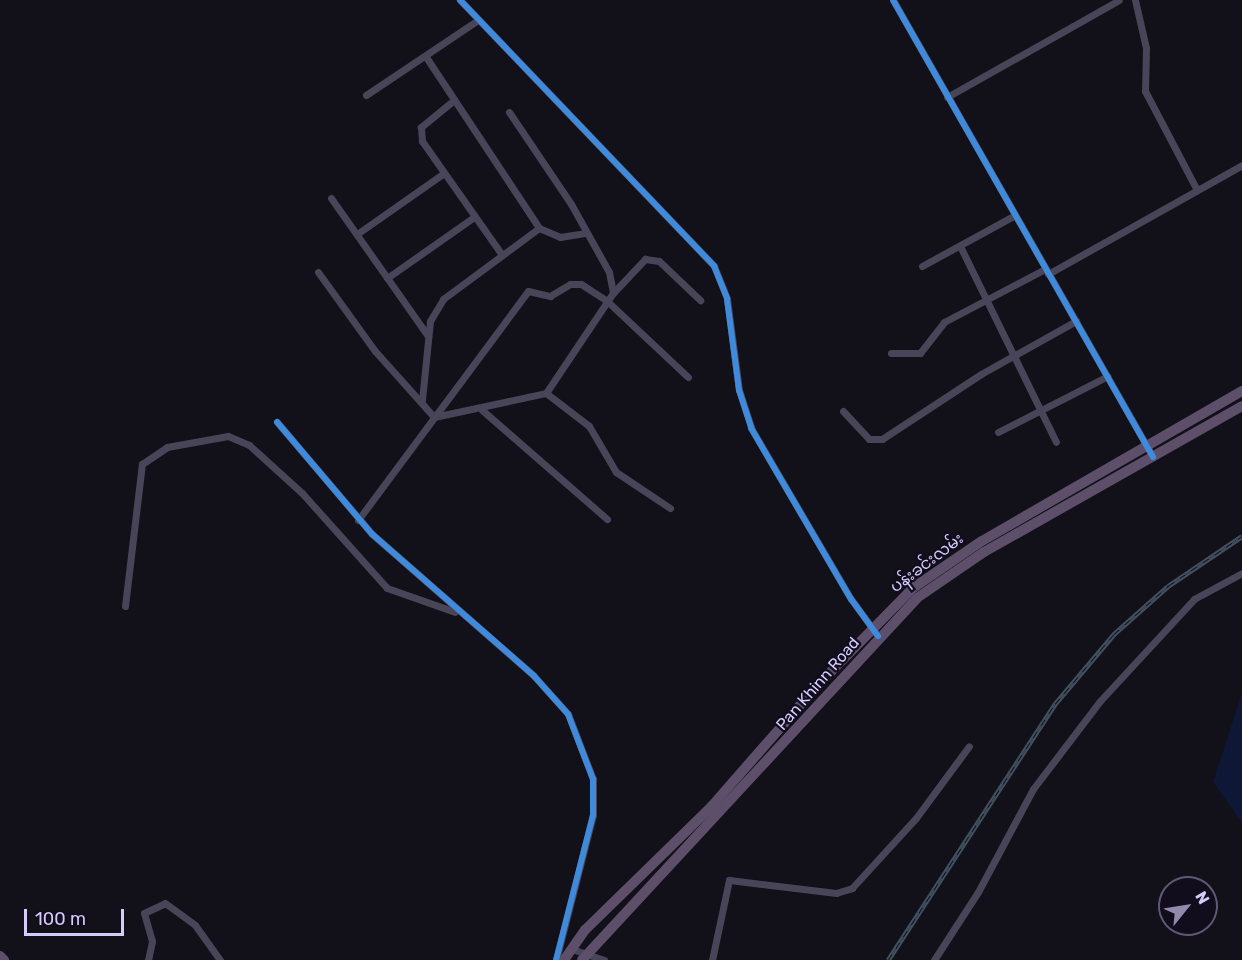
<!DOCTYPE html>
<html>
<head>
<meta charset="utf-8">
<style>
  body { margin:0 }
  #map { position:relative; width:1242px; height:960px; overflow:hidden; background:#121018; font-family:Rubik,"Noto Sans Myanmar",sans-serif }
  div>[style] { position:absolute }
  .water>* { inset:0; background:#0e1836 }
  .minor>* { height:7px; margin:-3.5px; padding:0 3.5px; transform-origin:3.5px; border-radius:3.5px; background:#484558 }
  .primary>* { height:10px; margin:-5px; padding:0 5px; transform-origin:5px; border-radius:5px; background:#5d4f6a }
  .rail>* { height:4.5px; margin-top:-2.25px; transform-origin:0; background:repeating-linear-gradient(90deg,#110d1c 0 7px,#425160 0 14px); box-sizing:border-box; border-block:2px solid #425160 }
  .cycleway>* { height:6px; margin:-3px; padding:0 3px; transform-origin:3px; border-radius:3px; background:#408adc }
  span { translate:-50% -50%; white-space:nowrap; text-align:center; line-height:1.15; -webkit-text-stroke:4.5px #110d1c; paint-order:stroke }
  .street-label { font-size:16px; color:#d6cbfb }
  .north { position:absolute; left:1158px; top:876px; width:60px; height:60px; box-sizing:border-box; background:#110d1c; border:2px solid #605975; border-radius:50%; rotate:60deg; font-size:16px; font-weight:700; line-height:24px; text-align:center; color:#d6cbfb }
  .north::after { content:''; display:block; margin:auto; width:21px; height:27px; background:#918aac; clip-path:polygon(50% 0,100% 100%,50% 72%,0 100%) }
  .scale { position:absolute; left:24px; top:909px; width:100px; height:27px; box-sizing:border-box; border:3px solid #d6cbfb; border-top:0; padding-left:8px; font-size:18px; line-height:21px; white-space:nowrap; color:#d6cbfb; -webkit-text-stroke:4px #110d1c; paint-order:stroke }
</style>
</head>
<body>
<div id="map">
  <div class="water">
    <i style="clip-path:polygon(1242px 693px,1242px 823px,1213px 782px)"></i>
  </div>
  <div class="minor">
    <i style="left:460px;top:0;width:368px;rotate:46.3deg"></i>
    <i style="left:714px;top:266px;width:35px;rotate:68deg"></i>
    <i style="left:727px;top:299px;width:92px;rotate:82.5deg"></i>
    <i style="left:739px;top:390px;width:40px;rotate:72deg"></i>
    <i style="left:751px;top:428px;width:198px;rotate:59.7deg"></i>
    <i style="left:851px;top:599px;width:46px;rotate:53.9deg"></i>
    <i style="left:893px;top:0;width:526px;rotate:60.36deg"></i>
    <i style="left:1135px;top:0;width:49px;rotate:77.1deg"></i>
    <i style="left:1146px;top:48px;width:43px;rotate:91.3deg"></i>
    <i style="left:1145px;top:91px;width:112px;rotate:62.3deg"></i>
    <i style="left:426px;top:57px;width:205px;rotate:56.5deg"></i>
    <i style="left:366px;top:95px;width:135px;rotate:-33.8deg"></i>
    <i style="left:947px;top:97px;width:197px;rotate:-29.4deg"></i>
    <i style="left:454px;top:100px;width:43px;rotate:140.7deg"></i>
    <i style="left:421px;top:127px;width:14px;rotate:86deg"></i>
    <i style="left:422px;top:141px;width:139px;rotate:54.9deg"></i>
    <i style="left:509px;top:112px;width:111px;rotate:56deg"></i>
    <i style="left:571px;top:204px;width:78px;rotate:60.8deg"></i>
    <i style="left:609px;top:272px;width:21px;rotate:79deg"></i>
    <i style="left:331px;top:198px;width:169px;rotate:54.9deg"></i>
    <i style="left:357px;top:234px;width:106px;rotate:-35deg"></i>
    <i style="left:960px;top:246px;width:218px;rotate:63.9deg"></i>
    <i style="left:922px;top:266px;width:106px;rotate:-28.7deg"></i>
    <i style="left:318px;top:272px;width:97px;rotate:54.2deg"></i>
    <i style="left:375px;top:351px;width:89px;rotate:48.2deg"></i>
    <i style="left:434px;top:417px;width:115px;rotate:-12.1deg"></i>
    <i style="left:546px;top:393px;width:120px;rotate:-56.2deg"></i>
    <i style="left:613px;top:293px;width:47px;rotate:-46.7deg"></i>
    <i style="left:645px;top:259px;width:14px;rotate:8deg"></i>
    <i style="left:659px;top:261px;width:57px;rotate:43.6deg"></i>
    <i style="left:1048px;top:274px;width:223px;rotate:-29.3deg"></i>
    <i style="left:387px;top:278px;width:106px;rotate:-35deg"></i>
    <i style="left:891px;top:353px;width:29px"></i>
    <i style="left:920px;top:353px;width:39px;rotate:-52deg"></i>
    <i style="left:944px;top:322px;width:114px;rotate:-27.7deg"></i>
    <i style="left:546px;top:393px;width:54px;rotate:37.5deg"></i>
    <i style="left:589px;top:426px;width:53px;rotate:59.6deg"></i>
    <i style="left:616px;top:472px;width:65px;rotate:33.7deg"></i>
    <i style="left:422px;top:400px;width:79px;rotate:-84.2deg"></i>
    <i style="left:430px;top:321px;width:26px;rotate:-59deg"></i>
    <i style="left:443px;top:299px;width:119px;rotate:-36.5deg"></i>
    <i style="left:539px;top:228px;width:23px;rotate:23deg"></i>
    <i style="left:560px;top:237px;width:25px;rotate:-9deg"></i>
    <i style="left:482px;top:410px;width:166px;rotate:41.1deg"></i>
    <i style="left:843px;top:411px;width:38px;rotate:47deg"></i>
    <i style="left:869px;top:439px;width:13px"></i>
    <i style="left:882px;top:439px;width:118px;rotate:-33.3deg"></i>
    <i style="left:981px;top:374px;width:109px;rotate:-29.2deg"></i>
    <i style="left:277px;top:422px;width:147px;rotate:49.7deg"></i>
    <i style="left:372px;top:534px;width:215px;rotate:41.2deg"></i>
    <i style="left:534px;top:676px;width:51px;rotate:48.2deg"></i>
    <i style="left:568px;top:714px;width:70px;rotate:69deg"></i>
    <i style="left:593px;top:779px;width:36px;rotate:90deg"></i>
    <i style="left:593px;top:815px;width:150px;rotate:104.3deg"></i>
    <i style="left:998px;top:432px;width:123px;rotate:-27deg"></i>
    <i style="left:358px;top:520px;width:285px;rotate:-53.4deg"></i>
    <i style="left:528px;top:291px;width:23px;rotate:13deg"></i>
    <i style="left:550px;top:296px;width:23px;rotate:-31deg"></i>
    <i style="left:570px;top:284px;width:11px"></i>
    <i style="left:581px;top:284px;width:31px;rotate:33deg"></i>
    <i style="left:607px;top:301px;width:111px;rotate:43.2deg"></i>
    <i style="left:125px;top:606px;width:143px;rotate:-83.2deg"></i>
    <i style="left:142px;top:464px;width:30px;rotate:-34deg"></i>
    <i style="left:167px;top:447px;width:62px;rotate:-10.2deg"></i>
    <i style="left:228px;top:436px;width:23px;rotate:23deg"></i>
    <i style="left:249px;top:445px;width:72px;rotate:42.2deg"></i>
    <i style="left:302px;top:493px;width:127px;rotate:48.2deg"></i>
    <i style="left:387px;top:588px;width:72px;rotate:19.4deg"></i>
    <i style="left:572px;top:949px;width:34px;rotate:19deg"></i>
    <i style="left:148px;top:960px;width:19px;rotate:-78deg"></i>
    <i style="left:152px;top:941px;width:29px;rotate:-106deg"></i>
    <i style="left:144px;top:913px;width:23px;rotate:-25deg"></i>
    <i style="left:165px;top:903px;width:37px;rotate:36deg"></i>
    <i style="left:195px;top:925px;width:43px;rotate:54.5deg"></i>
    <i style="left:712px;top:960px;width:82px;rotate:-78deg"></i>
    <i style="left:729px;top:880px;width:108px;rotate:6.9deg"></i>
    <i style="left:836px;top:893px;width:17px;rotate:-17deg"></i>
    <i style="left:852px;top:888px;width:95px;rotate:-47.6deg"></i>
    <i style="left:916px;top:818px;width:89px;rotate:-53.6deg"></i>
    <i style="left:934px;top:960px;width:81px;rotate:-57.1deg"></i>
    <i style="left:978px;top:892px;width:117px;rotate:-61.9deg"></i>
    <i style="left:1033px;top:789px;width:111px;rotate:-52.7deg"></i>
    <i style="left:1100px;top:701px;width:139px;rotate:-47.3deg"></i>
    <i style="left:1194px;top:599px;width:55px;rotate:-28.4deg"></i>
  </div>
  <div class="primary">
    <i style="left:0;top:956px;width:6px;rotate:45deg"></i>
    <i style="left:564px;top:960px;width:37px;rotate:-55deg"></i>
    <i style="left:585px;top:930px;width:176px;rotate:-44.3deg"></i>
    <i style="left:711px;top:807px;width:159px;rotate:-48.8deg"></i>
    <i style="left:816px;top:687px;width:139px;rotate:-45.6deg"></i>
    <i style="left:913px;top:588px;width:83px;rotate:-34.3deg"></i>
    <i style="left:982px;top:541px;width:300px;rotate:-30deg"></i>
    <i style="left:582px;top:960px;width:493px;rotate:-47.2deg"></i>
    <i style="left:917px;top:598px;width:81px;rotate:-34.5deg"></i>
    <i style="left:984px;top:552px;width:296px;rotate:-29.5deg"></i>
  </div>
  <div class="rail">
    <i style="left:888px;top:960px;width:306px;rotate:-56.9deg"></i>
    <i style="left:1055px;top:704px;width:92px;rotate:-49.9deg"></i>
    <i style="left:1114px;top:634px;width:72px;rotate:-41.6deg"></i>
    <i style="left:1168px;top:586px;width:89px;rotate:-34deg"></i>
  </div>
  <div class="cycleway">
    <i style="left:460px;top:0;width:368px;rotate:46.3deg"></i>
    <i style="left:714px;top:266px;width:35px;rotate:68deg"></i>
    <i style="left:727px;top:299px;width:92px;rotate:82.5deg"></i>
    <i style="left:739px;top:390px;width:40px;rotate:72deg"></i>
    <i style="left:751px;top:428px;width:198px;rotate:59.7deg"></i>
    <i style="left:851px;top:599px;width:46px;rotate:53.9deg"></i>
    <i style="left:893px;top:0;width:526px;rotate:60.36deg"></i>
    <i style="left:277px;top:422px;width:147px;rotate:49.7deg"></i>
    <i style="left:372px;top:534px;width:215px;rotate:41.2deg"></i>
    <i style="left:534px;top:676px;width:51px;rotate:48.2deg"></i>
    <i style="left:568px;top:714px;width:70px;rotate:69deg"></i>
    <i style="left:593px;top:779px;width:36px;rotate:90deg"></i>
    <i style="left:593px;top:815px;width:150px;rotate:104.3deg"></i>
  </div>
  <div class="street-label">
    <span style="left:927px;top:563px;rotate:-37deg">ပန်းခင်းလမ်း</span>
    <span style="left:818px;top:684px;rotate:-49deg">Pan Khinn Road</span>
  </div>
  <div class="north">N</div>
  <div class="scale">100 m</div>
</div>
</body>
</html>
